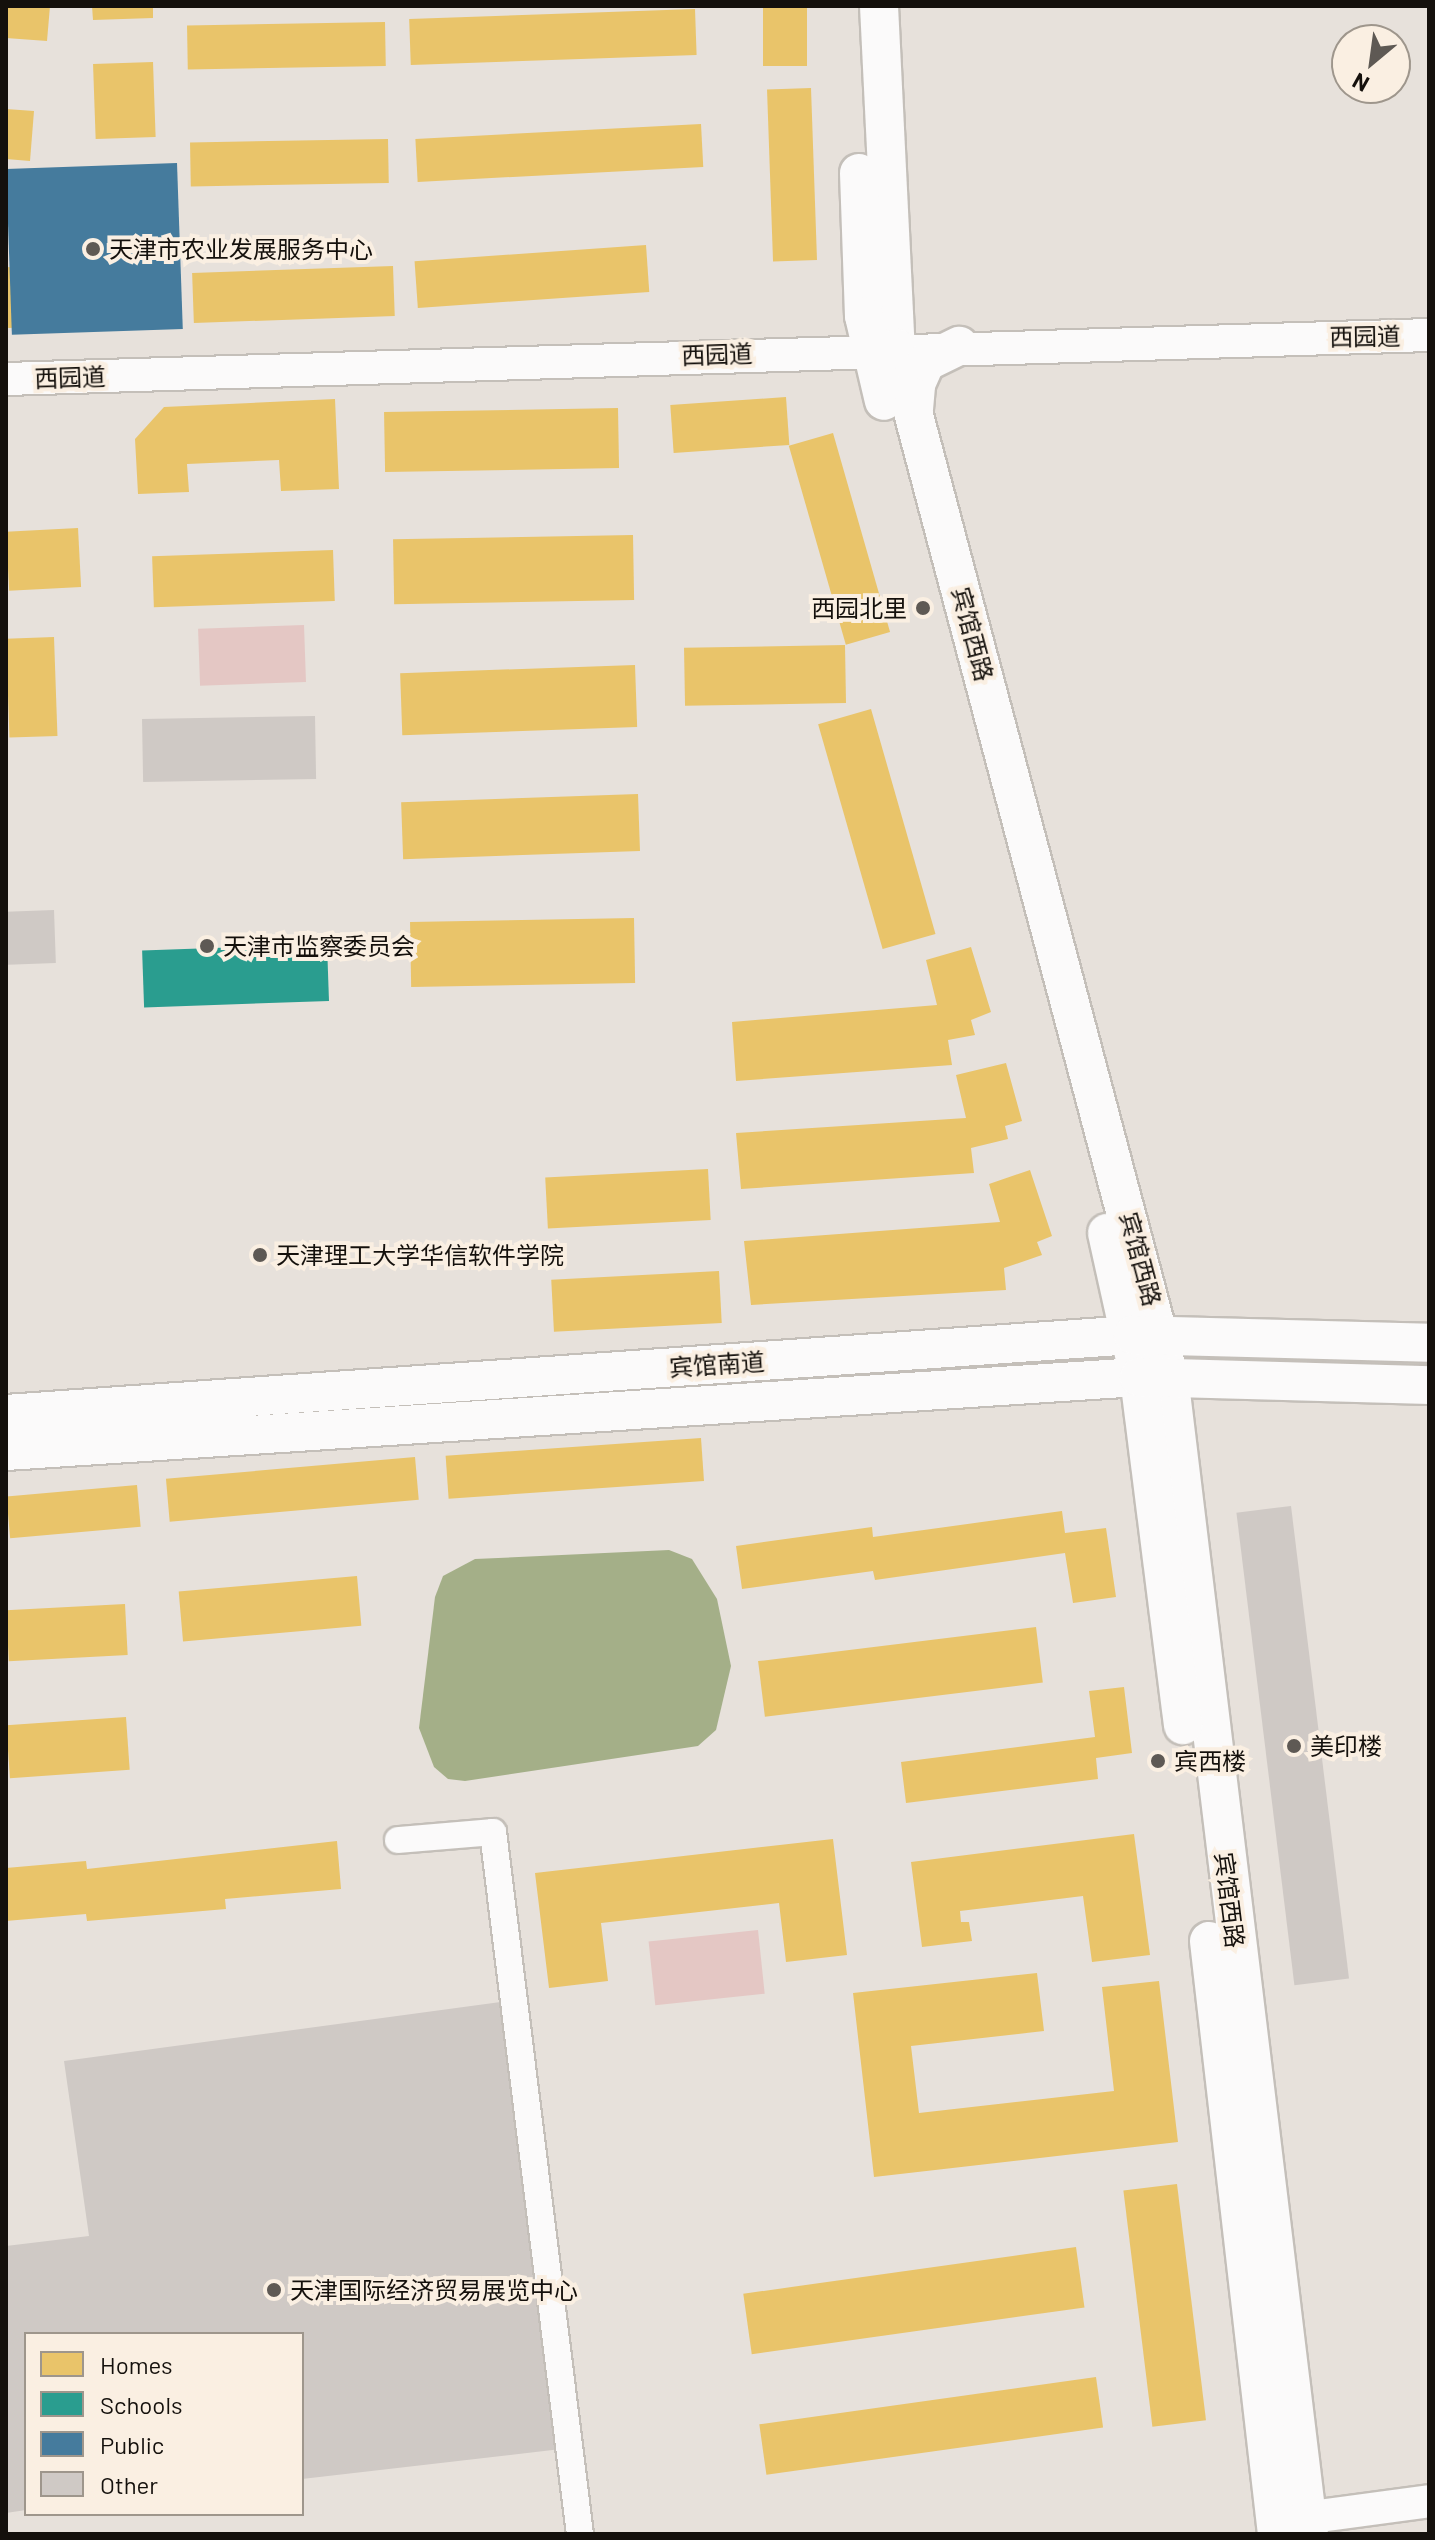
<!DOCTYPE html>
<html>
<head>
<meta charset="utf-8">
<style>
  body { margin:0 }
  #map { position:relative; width:1435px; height:2540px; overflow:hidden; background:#e7e1db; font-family:Barlow,"Noto Sans SC",sans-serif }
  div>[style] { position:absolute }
  .green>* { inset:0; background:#e4c7c4; transform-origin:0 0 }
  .water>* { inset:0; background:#a4af88 }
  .homes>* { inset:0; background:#e9c46a; transform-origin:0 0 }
  .schools>* { inset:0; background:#2a9d8f; transform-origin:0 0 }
  .public>* { inset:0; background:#457b9d; transform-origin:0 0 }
  .building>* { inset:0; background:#cfc9c5; transform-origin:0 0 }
  .roads { filter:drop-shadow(2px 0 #c4bfb9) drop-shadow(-2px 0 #c4bfb9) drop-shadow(0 2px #c4bfb9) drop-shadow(0 -2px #c4bfb9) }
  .minor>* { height:26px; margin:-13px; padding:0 13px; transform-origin:13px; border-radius:13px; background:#fbfafa }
  .tertiary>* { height:32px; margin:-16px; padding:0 16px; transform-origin:16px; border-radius:16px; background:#fbfafa }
  .secondary>* { height:38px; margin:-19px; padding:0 19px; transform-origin:19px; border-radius:19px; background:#fbfafa }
  .dots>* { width:22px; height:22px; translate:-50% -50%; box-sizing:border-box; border:4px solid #faefe2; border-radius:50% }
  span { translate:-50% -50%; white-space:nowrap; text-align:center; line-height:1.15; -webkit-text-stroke:8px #faefe2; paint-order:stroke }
  .poi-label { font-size:24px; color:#14100c }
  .left { translate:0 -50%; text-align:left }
  .right { translate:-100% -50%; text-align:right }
  .street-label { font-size:24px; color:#14100c }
  .frame { position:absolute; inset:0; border:8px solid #14100c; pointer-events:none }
  .legend { position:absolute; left:24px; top:2332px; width:280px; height:184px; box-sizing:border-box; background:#faefe2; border:2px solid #9e968c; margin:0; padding:10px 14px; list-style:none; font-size:24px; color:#14100c }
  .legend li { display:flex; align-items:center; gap:16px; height:40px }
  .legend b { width:40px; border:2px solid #9e968c }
  .north { position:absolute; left:1331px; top:24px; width:80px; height:80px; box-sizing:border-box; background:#faefe2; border:2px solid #9e968c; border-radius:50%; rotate:209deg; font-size:22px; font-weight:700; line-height:32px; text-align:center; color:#14100c }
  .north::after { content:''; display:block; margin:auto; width:28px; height:36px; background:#5e5954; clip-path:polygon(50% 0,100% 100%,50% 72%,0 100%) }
</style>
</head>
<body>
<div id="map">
  <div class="green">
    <i style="left:304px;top:625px;width:57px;height:106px;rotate:88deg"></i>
    <i style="left:758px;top:1930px;width:64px;height:110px;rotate:84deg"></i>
  </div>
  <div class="water">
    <i style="clip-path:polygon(669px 1550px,692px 1559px,717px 1599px,731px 1666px,716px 1730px,698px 1746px,465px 1781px,448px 1779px,434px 1767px,419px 1728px,435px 1597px,443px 1576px,475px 1559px)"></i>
  </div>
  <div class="homes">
    <i style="clip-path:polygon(6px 6px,50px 6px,47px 41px,6px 38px)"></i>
    <i style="clip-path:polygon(92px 6px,153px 6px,153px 18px,93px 20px)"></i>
    <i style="left:763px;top:6px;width:44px;height:60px"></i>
    <i style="left:695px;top:9px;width:46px;height:286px;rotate:88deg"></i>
    <i style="left:385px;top:22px;width:44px;height:198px;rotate:89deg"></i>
    <i style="left:153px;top:62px;width:75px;height:60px;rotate:88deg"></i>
    <i style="left:811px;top:88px;width:172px;height:44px;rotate:88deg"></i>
    <i style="clip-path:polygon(6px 109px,34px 111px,30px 161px,6px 159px)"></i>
    <i style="left:701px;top:124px;width:43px;height:286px;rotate:87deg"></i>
    <i style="left:388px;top:139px;width:44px;height:198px;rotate:89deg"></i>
    <i style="left:646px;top:245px;width:47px;height:232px;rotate:86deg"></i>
    <i style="left:67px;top:265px;width:61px;height:61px;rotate:88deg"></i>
    <i style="left:393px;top:266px;width:50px;height:201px;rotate:88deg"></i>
    <i style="left:786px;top:397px;width:48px;height:116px;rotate:86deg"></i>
    <i style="clip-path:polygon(335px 399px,339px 489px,281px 491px,279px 460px,187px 464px,189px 492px,138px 494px,135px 439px,164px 407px)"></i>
    <i style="left:618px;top:408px;width:60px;height:234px;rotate:89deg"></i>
    <i style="left:833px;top:433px;width:207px;height:46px;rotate:74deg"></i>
    <i style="left:78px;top:528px;width:59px;height:72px;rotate:87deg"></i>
    <i style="left:633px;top:535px;width:65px;height:240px;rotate:89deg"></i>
    <i style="left:333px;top:550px;width:51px;height:181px;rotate:88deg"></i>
    <i style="left:54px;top:637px;width:99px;height:48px;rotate:88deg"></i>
    <i style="left:845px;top:645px;width:58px;height:161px;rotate:89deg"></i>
    <i style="left:635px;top:665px;width:62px;height:235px;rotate:88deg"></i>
    <i style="left:871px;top:709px;width:234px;height:55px;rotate:74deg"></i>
    <i style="left:638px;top:794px;width:57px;height:237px;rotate:88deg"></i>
    <i style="left:634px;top:918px;width:65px;height:224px;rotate:89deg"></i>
    <i style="clip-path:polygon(971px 947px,991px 1012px,971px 1020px,975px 1035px,948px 1040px,952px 1065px,736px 1081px,732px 1022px,937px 1005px,926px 960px)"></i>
    <i style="clip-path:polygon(1006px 1063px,1022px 1121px,1005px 1126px,1008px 1139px,971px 1148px,974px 1173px,741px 1189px,736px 1133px,966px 1118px,956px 1075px)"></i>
    <i style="left:708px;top:1169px;width:51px;height:163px;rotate:87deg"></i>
    <i style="clip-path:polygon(1030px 1170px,1052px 1236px,1037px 1242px,1042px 1255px,1004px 1268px,1006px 1290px,751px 1305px,744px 1241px,1000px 1222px,989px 1184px)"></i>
    <i style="left:719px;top:1271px;width:52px;height:168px;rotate:87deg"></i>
    <i style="left:701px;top:1438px;width:43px;height:256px;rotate:86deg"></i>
    <i style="left:415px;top:1457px;width:43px;height:250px;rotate:85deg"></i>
    <i style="left:137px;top:1485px;width:42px;height:131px;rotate:85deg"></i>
    <i style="clip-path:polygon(1062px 1511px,1065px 1533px,1106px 1528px,1116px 1597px,1073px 1603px,1065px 1553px,875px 1580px,873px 1571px,742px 1589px,736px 1546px,872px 1527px,873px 1537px)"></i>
    <i style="left:357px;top:1576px;width:50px;height:179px;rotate:85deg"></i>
    <i style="left:125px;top:1604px;width:51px;height:119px;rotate:87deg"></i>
    <i style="left:1036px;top:1627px;width:56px;height:280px;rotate:83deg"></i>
    <i style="clip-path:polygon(1124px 1687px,1132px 1753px,1096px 1758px,1098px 1779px,906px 1803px,901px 1762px,1095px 1737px,1089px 1691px)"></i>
    <i style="left:126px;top:1717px;width:53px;height:120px;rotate:86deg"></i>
    <i style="clip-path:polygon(1134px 1834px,1150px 1955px,1092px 1962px,1083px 1896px,960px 1911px,961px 1922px,969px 1922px,972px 1941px,922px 1947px,911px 1862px)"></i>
    <i style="clip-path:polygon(833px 1839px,847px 1955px,786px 1962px,779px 1903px,601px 1923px,608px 1981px,549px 1988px,535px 1873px)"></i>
    <i style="clip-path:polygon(337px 1841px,341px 1889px,225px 1899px,226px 1909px,87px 1921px,86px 1914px,6px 1921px,6px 1868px,86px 1861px,87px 1869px)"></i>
    <i style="clip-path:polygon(1037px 1973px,1044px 2031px,911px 2046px,919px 2113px,1114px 2091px,1102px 1987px,1159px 1981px,1178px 2142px,874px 2177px,853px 1993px)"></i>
    <i style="left:1177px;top:2184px;width:238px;height:54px;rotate:83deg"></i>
    <i style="left:1076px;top:2247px;width:61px;height:336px;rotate:82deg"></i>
    <i style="left:1096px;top:2377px;width:51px;height:340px;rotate:82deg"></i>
  </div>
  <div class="schools">
    <i style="left:327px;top:944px;width:57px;height:185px;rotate:88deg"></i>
  </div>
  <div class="public">
    <i style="left:177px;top:163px;width:166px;height:171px;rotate:88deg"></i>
  </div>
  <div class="building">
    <i style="left:315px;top:716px;width:63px;height:173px;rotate:89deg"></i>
    <i style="left:54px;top:910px;width:53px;height:48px;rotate:88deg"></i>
    <i style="left:1291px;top:1506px;width:476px;height:55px;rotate:83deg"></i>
    <i style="clip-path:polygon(508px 2001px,561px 2449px,302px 2479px,302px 2334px,26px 2334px,26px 2510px,6px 2513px,6px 2246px,89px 2236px,64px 2061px)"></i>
  </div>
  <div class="roads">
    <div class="minor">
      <i style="left:398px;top:1840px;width:95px;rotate:-4.8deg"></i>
      <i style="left:493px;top:1832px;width:707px;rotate:82.94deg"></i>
    </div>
    <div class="tertiary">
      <i style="left:6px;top:379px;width:1424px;rotate:-1.77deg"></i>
      <i style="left:1282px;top:2521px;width:148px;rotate:-7.7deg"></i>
    </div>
    <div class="secondary">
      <i style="left:879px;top:6px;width:342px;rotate:87.2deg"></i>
      <i style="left:896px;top:348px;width:1064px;rotate:75.13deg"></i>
      <i style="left:1169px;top:1376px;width:1166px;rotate:83.11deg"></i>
      <i style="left:859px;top:173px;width:143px;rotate:88deg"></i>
      <i style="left:864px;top:316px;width:87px;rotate:76.8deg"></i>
      <i style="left:914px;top:409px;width:25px;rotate:-85deg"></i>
      <i style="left:916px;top:384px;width:24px;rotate:-66deg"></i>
      <i style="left:926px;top:362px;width:37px;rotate:-26deg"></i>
      <i style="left:1107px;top:1233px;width:148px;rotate:77.5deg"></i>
      <i style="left:1139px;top:1377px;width:351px;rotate:82.8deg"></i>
      <i style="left:6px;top:1414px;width:1130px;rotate:-4.01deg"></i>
      <i style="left:1133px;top:1335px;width:296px;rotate:1.5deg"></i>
      <i style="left:6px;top:1451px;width:1135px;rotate:-3.74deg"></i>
      <i style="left:1139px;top:1377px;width:290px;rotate:1.6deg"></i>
      <i style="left:1209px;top:1941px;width:597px;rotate:83.46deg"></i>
    </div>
  </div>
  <div class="dots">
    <i style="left:93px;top:249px;background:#5e5954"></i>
    <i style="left:923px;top:608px;background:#5e5954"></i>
    <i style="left:207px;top:946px;background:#5e5954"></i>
    <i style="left:260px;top:1255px;background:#5e5954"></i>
    <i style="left:1294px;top:1746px;background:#5e5954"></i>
    <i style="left:1158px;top:1761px;background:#5e5954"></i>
    <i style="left:274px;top:2290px;background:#5e5954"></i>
  </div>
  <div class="poi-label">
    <span class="left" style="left:109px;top:249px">天津市农业发展服务中心</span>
    <span class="right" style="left:907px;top:608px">西园北里</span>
    <span class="left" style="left:223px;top:946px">天津市监察委员会</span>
    <span class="left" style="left:276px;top:1255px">天津理工大学华信软件学院</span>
    <span class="left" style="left:1310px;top:1746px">美印楼</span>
    <span class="left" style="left:1174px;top:1761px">宾西楼</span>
    <span class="left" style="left:290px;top:2290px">天津国际经济贸易展览中心</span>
  </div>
  <div class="street-label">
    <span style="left:1365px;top:336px;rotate:-1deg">西园道</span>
    <span style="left:717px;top:354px;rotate:-2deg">西园道</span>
    <span style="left:70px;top:377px;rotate:-2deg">西园道</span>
    <span style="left:973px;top:634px;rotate:75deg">宾馆西路</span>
    <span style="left:1141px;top:1259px;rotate:75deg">宾馆西路</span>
    <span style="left:717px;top:1364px;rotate:-4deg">宾馆南道</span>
    <span style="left:1230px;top:1900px;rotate:83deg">宾馆西路</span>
  </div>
  <div class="frame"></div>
  <ul class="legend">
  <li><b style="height:22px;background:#e9c46a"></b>Homes</li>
  <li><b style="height:22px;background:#2a9d8f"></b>Schools</li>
  <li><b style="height:22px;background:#457b9d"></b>Public</li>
  <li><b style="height:22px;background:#cfc9c5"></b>Other</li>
  </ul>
  <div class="north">N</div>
</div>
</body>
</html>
